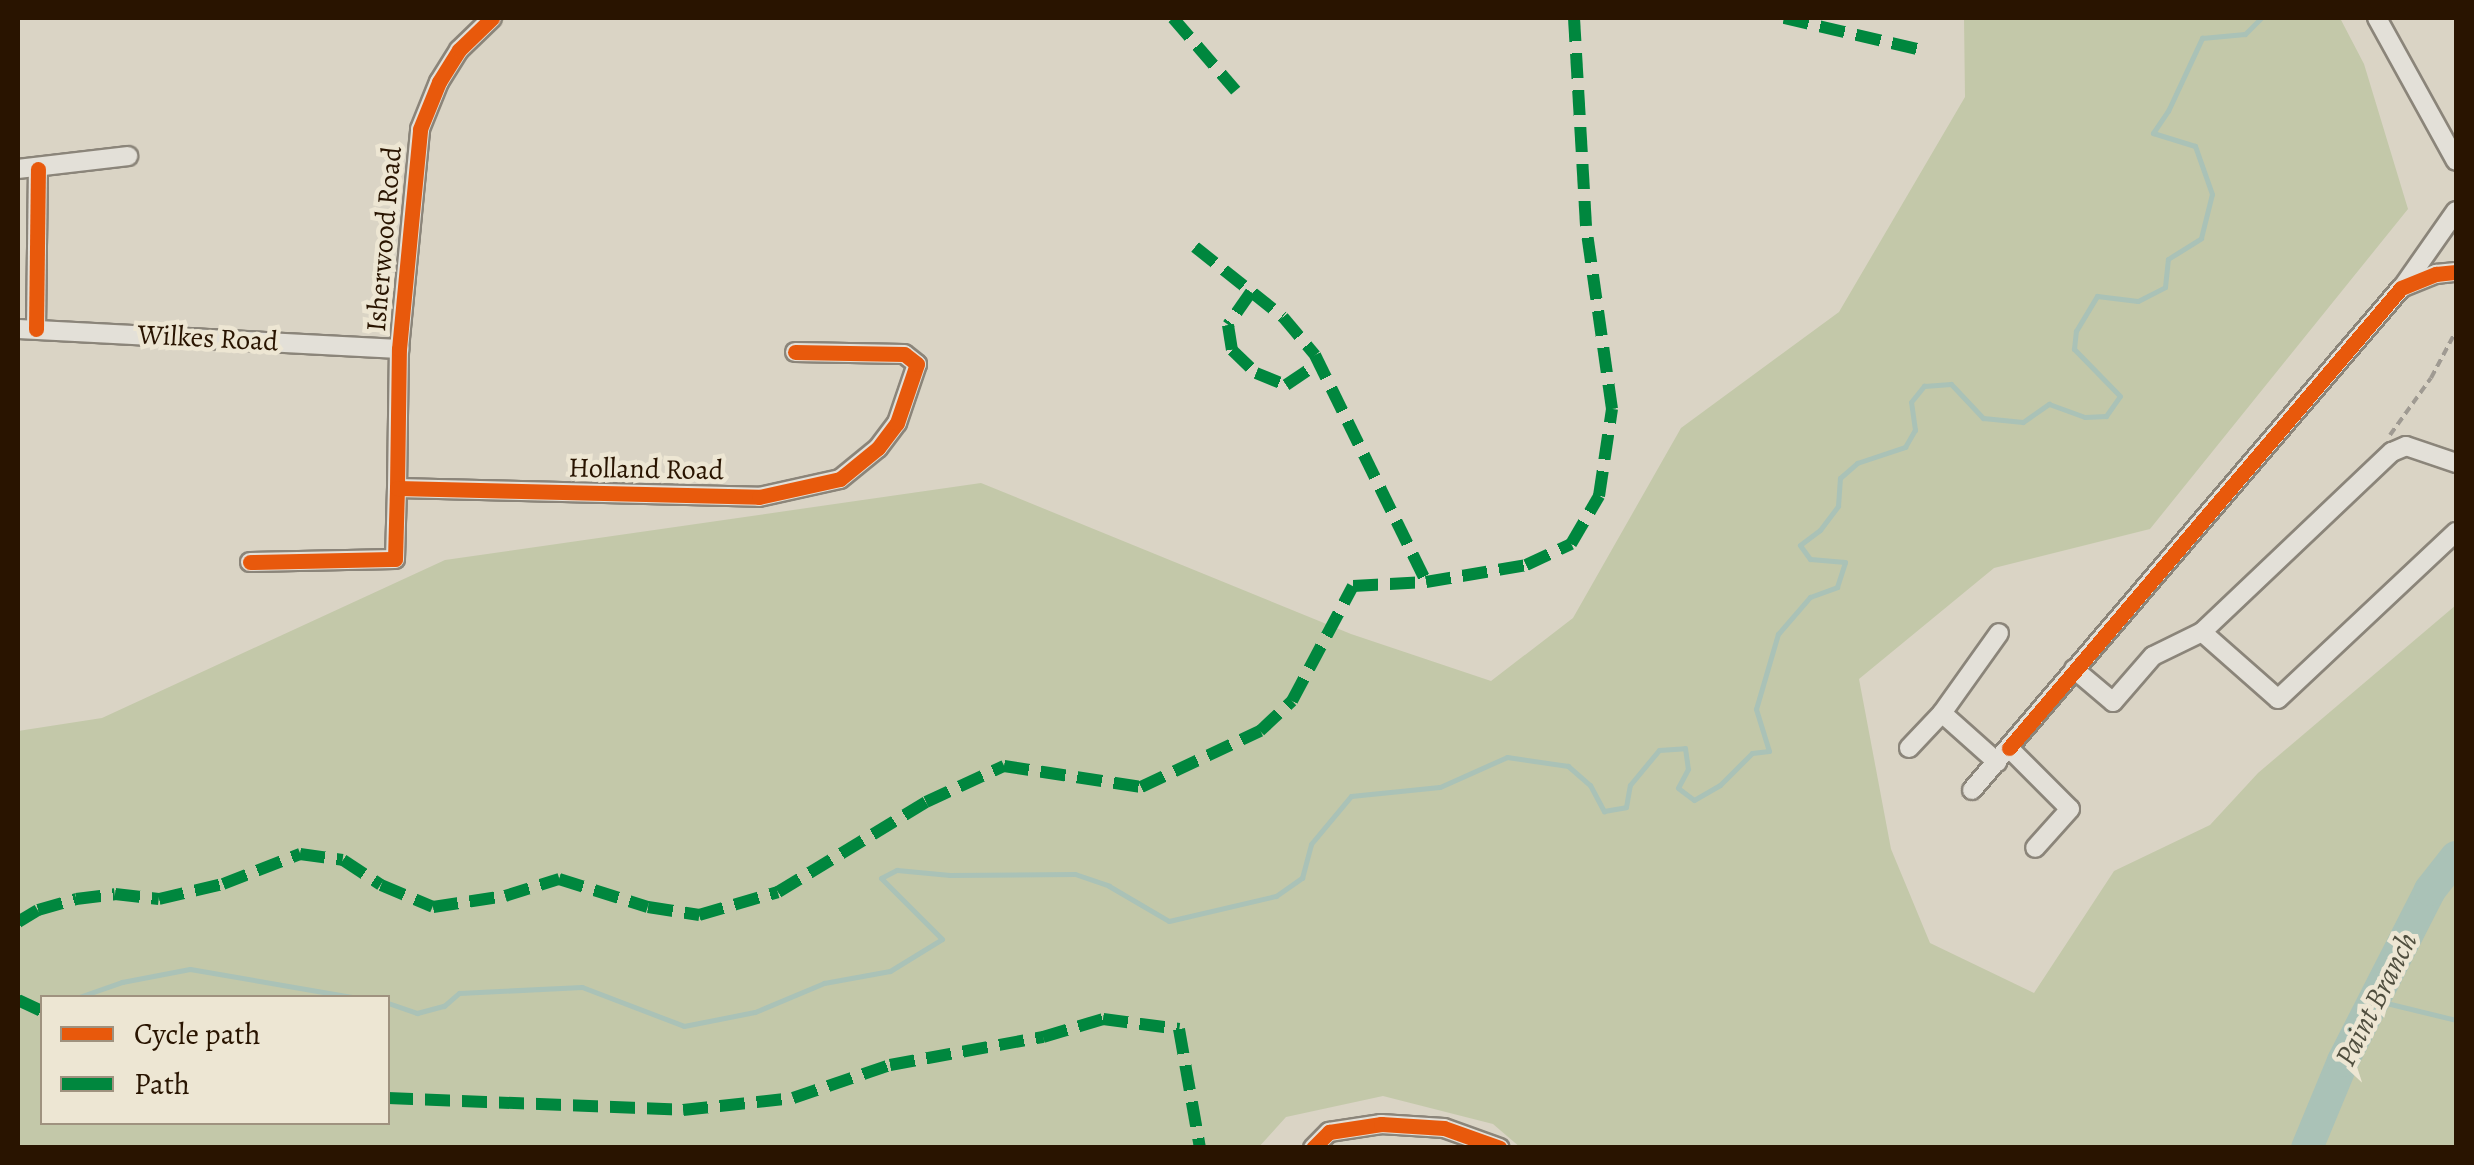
<!DOCTYPE html>
<html>
<head>
<meta charset="utf-8">
<style>
  body { margin:0 }
  #map { position:relative; width:2474px; height:1165px; overflow:hidden; background:#dad4c5; font-family:Alegreya,serif }
  div>[style] { position:absolute }
  .green>* { inset:0; background:#c3c8a9 }
  .stream>* { height:5px; margin:-2.5px; padding:0 2.5px; transform-origin:2.5px; border-radius:2.5px; background:#aac2b7 }
  .river>* { height:32px; margin:-16px; padding:0 16px; transform-origin:16px; border-radius:16px; background:#aac2b7 }
  .path>* { height:4px; margin-top:-2px; transform-origin:0; background:repeating-linear-gradient(90deg,#9f9a92 0 8px,transparent 0 13px) }
  .roads { filter:drop-shadow(2px 0 #8b857a) drop-shadow(-2px 0 #8b857a) drop-shadow(0 2px #8b857a) drop-shadow(0 -2px #8b857a) }
  .minor>* { height:18px; margin:-9px; padding:0 9px; transform-origin:9px; border-radius:9px; background:#e3e0d8 }
  .quiet>* { height:12px; margin-top:-6px; transform-origin:0; background:repeating-linear-gradient(90deg,#00873e 0 25px,transparent 0 37px) }
  .cycleway>* { height:15px; margin:-7.5px; padding:0 7.5px; transform-origin:7.5px; border-radius:7.5px; background:#e8590c }
  span { translate:-50% -50%; white-space:nowrap; text-align:center; line-height:1.15; -webkit-text-stroke:9px #ede6d3; paint-order:stroke }
  .street-label { font-size:28px; color:#291400 }
  .water-label { font-size:30px; color:#4f4e3e; font-style:italic }
  .frame { position:absolute; inset:0; border:20px solid #291400; pointer-events:none }
  .legend { position:absolute; left:40px; top:995px; width:350px; height:130px; box-sizing:border-box; background:#ede6d3; border:2px solid #9f927f; margin:0; padding:12px 18px; list-style:none; font-size:30px; color:#291400 }
  .legend li { display:flex; align-items:center; gap:20px; height:50px }
  .legend b { width:50px; border:2px solid #9f927f }
</style>
</head>
<body>
<div id="map">
  <div class="green">
    <i style="clip-path:polygon(evenodd,1964px 18px,2340px 18px,2364px 64px,2408px 209px,2150px 529px,1994px 568px,1859px 679px,1891px 849px,1930px 943px,2034px 993px,2114px 871px,2210px 825px,2258px 773px,2456px 605px,2456px 1147px,1521px 1148px,1493px 1124px,1383px 1096px,1286px 1117px,1258px 1148px,18px 1147px,18px 731px,102px 718px,445px 560px,981px 483px,1351px 634px,1491px 681px,1573px 618px,1681px 428px,1839px 312px,1965px 97px,1964px 18px,42px 998px,388px 998px,388px 1122px,42px 1122px,42px 998px)"></i>
  </div>
  <div class="stream">
    <i style="left:79px;top:997px;width:46px;rotate:-19.2deg"></i>
    <i style="left:122px;top:982px;width:69px;rotate:-10.8deg"></i>
    <i style="left:190px;top:969px;width:170px;rotate:9.8deg"></i>
    <i style="left:2374px;top:1000px;width:84px;rotate:13.7deg"></i>
    <i style="left:388px;top:1003px;width:31px;rotate:19deg"></i>
    <i style="left:417px;top:1013px;width:28px;rotate:-15deg"></i>
    <i style="left:444px;top:1006px;width:20px;rotate:-41deg"></i>
    <i style="left:459px;top:993px;width:123px;rotate:-2.8deg"></i>
    <i style="left:582px;top:987px;width:109px;rotate:20.9deg"></i>
    <i style="left:684px;top:1026px;width:72px;rotate:-11.2deg"></i>
    <i style="left:755px;top:1012px;width:75px;rotate:-22.8deg"></i>
    <i style="left:824px;top:983px;width:67px;rotate:-10.3deg"></i>
    <i style="left:890px;top:971px;width:61px;rotate:-31.6deg"></i>
    <i style="left:942px;top:939px;width:86px;rotate:-135deg"></i>
    <i style="left:881px;top:878px;width:18px;rotate:-27deg"></i>
    <i style="left:897px;top:870px;width:53px;rotate:5.4deg"></i>
    <i style="left:950px;top:875px;width:125px;rotate:-0.5deg"></i>
    <i style="left:1075px;top:874px;width:36px;rotate:19deg"></i>
    <i style="left:1109px;top:886px;width:69px;rotate:30.3deg"></i>
    <i style="left:1169px;top:921px;width:110px;rotate:-13.2deg"></i>
    <i style="left:1276px;top:896px;width:32px;rotate:-35deg"></i>
    <i style="left:1302px;top:878px;width:35px;rotate:-75deg"></i>
    <i style="left:1311px;top:844px;width:62px;rotate:-50.2deg"></i>
    <i style="left:1351px;top:796px;width:89px;rotate:-5.8deg"></i>
    <i style="left:1440px;top:787px;width:73px;rotate:-24.1deg"></i>
    <i style="left:1507px;top:757px;width:62px;rotate:8.4deg"></i>
    <i style="left:1568px;top:766px;width:29px;rotate:41deg"></i>
    <i style="left:1590px;top:785px;width:30px;rotate:62deg"></i>
    <i style="left:1604px;top:811px;width:22px;rotate:-10deg"></i>
    <i style="left:1626px;top:807px;width:22px;rotate:-80deg"></i>
    <i style="left:1630px;top:785px;width:45px;rotate:-50.4deg"></i>
    <i style="left:1659px;top:750px;width:26px;rotate:-4deg"></i>
    <i style="left:1685px;top:748px;width:21px;rotate:82deg"></i>
    <i style="left:1688px;top:769px;width:21px;rotate:118deg"></i>
    <i style="left:1678px;top:788px;width:20px;rotate:37deg"></i>
    <i style="left:1694px;top:800px;width:30px;rotate:-30deg"></i>
    <i style="left:1720px;top:785px;width:45px;rotate:-45deg"></i>
    <i style="left:1752px;top:753px;width:17px;rotate:-7deg"></i>
    <i style="left:1769px;top:751px;width:44px;rotate:-107.2deg"></i>
    <i style="left:1756px;top:709px;width:78px;rotate:-73.7deg"></i>
    <i style="left:1778px;top:634px;width:49px;rotate:-49.1deg"></i>
    <i style="left:1810px;top:597px;width:29px;rotate:-20deg"></i>
    <i style="left:1837px;top:587px;width:26px;rotate:-72deg"></i>
    <i style="left:1845px;top:562px;width:35px;rotate:-175deg"></i>
    <i style="left:1810px;top:559px;width:17px;rotate:-126deg"></i>
    <i style="left:1800px;top:545px;width:25px;rotate:-37deg"></i>
    <i style="left:1820px;top:530px;width:30px;rotate:-53deg"></i>
    <i style="left:1838px;top:506px;width:28px;rotate:-86deg"></i>
    <i style="left:1840px;top:478px;width:23px;rotate:-41deg"></i>
    <i style="left:1857px;top:463px;width:51px;rotate:-18.4deg"></i>
    <i style="left:1905px;top:447px;width:20px;rotate:-60deg"></i>
    <i style="left:1915px;top:430px;width:28px;rotate:-98deg"></i>
    <i style="left:1911px;top:402px;width:21px;rotate:-51deg"></i>
    <i style="left:1924px;top:386px;width:27px;rotate:-4deg"></i>
    <i style="left:1951px;top:384px;width:47px;rotate:46.7deg"></i>
    <i style="left:1983px;top:418px;width:40px;rotate:5.7deg"></i>
    <i style="left:2023px;top:422px;width:32px;rotate:-35deg"></i>
    <i style="left:2049px;top:404px;width:38px;rotate:20deg"></i>
    <i style="left:2085px;top:417px;width:21px;rotate:-3deg"></i>
    <i style="left:2106px;top:416px;width:24px;rotate:-55deg"></i>
    <i style="left:2120px;top:396px;width:66px;rotate:-134.4deg"></i>
    <i style="left:2074px;top:349px;width:18px;rotate:-84deg"></i>
    <i style="left:2076px;top:331px;width:41px;rotate:-59deg"></i>
    <i style="left:2097px;top:296px;width:41px;rotate:7deg"></i>
    <i style="left:2138px;top:301px;width:30px;rotate:-27deg"></i>
    <i style="left:2165px;top:287px;width:28px;rotate:-84deg"></i>
    <i style="left:2168px;top:259px;width:39px;rotate:-32deg"></i>
    <i style="left:2201px;top:238px;width:45px;rotate:-76deg"></i>
    <i style="left:2212px;top:194px;width:51px;rotate:-109.5deg"></i>
    <i style="left:2195px;top:146px;width:44px;rotate:-162.8deg"></i>
    <i style="left:2153px;top:133px;width:27px;rotate:-56deg"></i>
    <i style="left:2168px;top:111px;width:81px;rotate:-65deg"></i>
    <i style="left:2202px;top:38px;width:43px;rotate:-5.3deg"></i>
    <i style="left:2245px;top:34px;width:23px;rotate:-45deg"></i>
  </div>
  <div class="river">
    <i style="left:2307px;top:1148px;width:94px;rotate:-67.5deg"></i>
    <i style="left:2343px;top:1061px;width:192px;rotate:-63deg"></i>
    <i style="left:2430px;top:890px;width:42px;rotate:-51.8deg"></i>
  </div>
  <div class="path">
    <i style="left:2390px;top:435px;width:70px;rotate:-54.3deg"></i>
    <i style="left:2431px;top:378px;width:53px;rotate:-62deg"></i>
  </div>
  <div class="roads">
    <div class="minor">
      <i style="left:2377px;top:18px;width:163px;rotate:61.1deg"></i>
      <i style="left:18px;top:169px;width:111px;rotate:-6.7deg"></i>
      <i style="left:2402px;top:288px;width:94px;rotate:-55deg"></i>
      <i style="left:18px;top:329px;width:382px;rotate:3deg"></i>
      <i style="left:36px;top:329px;width:160px;rotate:-89.3deg"></i>
      <i style="left:397px;top:488px;width:139px;rotate:-89.2deg"></i>
      <i style="left:399px;top:349px;width:221px;rotate:-84.5deg"></i>
      <i style="left:420px;top:129px;width:51px;rotate:-68deg"></i>
      <i style="left:439px;top:82px;width:38px;rotate:-58deg"></i>
      <i style="left:459px;top:50px;width:46px;rotate:-44.1deg"></i>
      <i style="left:250px;top:562px;width:145px;rotate:-1.2deg"></i>
      <i style="left:395px;top:559px;width:71px;rotate:-88.4deg"></i>
      <i style="left:397px;top:488px;width:362px;rotate:1.4deg"></i>
      <i style="left:759px;top:497px;width:83px;rotate:-12.5deg"></i>
      <i style="left:840px;top:479px;width:49px;rotate:-39.2deg"></i>
      <i style="left:878px;top:448px;width:31px;rotate:-53deg"></i>
      <i style="left:897px;top:423px;width:62px;rotate:-71.3deg"></i>
      <i style="left:917px;top:364px;width:16px;rotate:-142deg"></i>
      <i style="left:904px;top:354px;width:109px;rotate:-178.9deg"></i>
      <i style="left:2202px;top:632px;width:101px;rotate:41.4deg"></i>
      <i style="left:2278px;top:699px;width:244px;rotate:-43.2deg"></i>
      <i style="left:2074px;top:669px;width:51px;rotate:40.2deg"></i>
      <i style="left:2113px;top:702px;width:61px;rotate:-49deg"></i>
      <i style="left:2153px;top:656px;width:55px;rotate:-26.1deg"></i>
      <i style="left:2202px;top:632px;width:262px;rotate:-43.5deg"></i>
      <i style="left:2392px;top:452px;width:15px;rotate:-23deg"></i>
      <i style="left:2406px;top:446px;width:53px;rotate:18.8deg"></i>
      <i style="left:1942px;top:713px;width:74px;rotate:41.7deg"></i>
      <i style="left:1909px;top:748px;width:48px;rotate:-46.7deg"></i>
      <i style="left:1942px;top:713px;width:98px;rotate:-54.5deg"></i>
      <i style="left:2009px;top:748px;width:86px;rotate:45deg"></i>
      <i style="left:2070px;top:809px;width:52px;rotate:131.9deg"></i>
      <i style="left:1972px;top:790px;width:660px;rotate:-49.48deg"></i>
      <i style="left:2401px;top:288px;width:38px;rotate:-22deg"></i>
      <i style="left:2436px;top:274px;width:20px;rotate:-6deg"></i>
      <i style="left:1313px;top:1148px;width:23px;rotate:-45deg"></i>
      <i style="left:1329px;top:1132px;width:53px;rotate:-8.7deg"></i>
      <i style="left:1381px;top:1124px;width:63px;rotate:3.6deg"></i>
      <i style="left:1444px;top:1128px;width:59px;rotate:19.7deg"></i>
    </div>
  </div>
  <div class="quiet">
    <i style="left:1173px;top:18px;width:96px;rotate:49.2deg"></i>
    <i style="left:1784px;top:18px;width:146px;rotate:13.1deg"></i>
    <i style="left:1195px;top:247px;width:112px;rotate:38.5deg"></i>
    <i style="left:1283px;top:317px;width:50px;rotate:49.9deg"></i>
    <i style="left:1315px;top:355px;width:253px;rotate:63.9deg"></i>
    <i style="left:1251px;top:292px;width:40px;rotate:124.9deg"></i>
    <i style="left:1228px;top:325px;width:25px;rotate:81deg"></i>
    <i style="left:1232px;top:350px;width:33px;rotate:44deg"></i>
    <i style="left:1256px;top:373px;width:32px;rotate:22deg"></i>
    <i style="left:1286px;top:385px;width:40px;rotate:-34deg"></i>
    <i style="left:18px;top:922px;width:23px;rotate:-31deg"></i>
    <i style="left:38px;top:910px;width:40px;rotate:-16deg"></i>
    <i style="left:76px;top:899px;width:39px;rotate:-7deg"></i>
    <i style="left:115px;top:894px;width:44px;rotate:6.5deg"></i>
    <i style="left:159px;top:899px;width:66px;rotate:-13.2deg"></i>
    <i style="left:223px;top:884px;width:83px;rotate:-21.3deg"></i>
    <i style="left:300px;top:854px;width:43px;rotate:7.9deg"></i>
    <i style="left:343px;top:860px;width:45px;rotate:33.3deg"></i>
    <i style="left:381px;top:885px;width:56px;rotate:22.9deg"></i>
    <i style="left:433px;top:907px;width:73px;rotate:-8.7deg"></i>
    <i style="left:505px;top:896px;width:57px;rotate:-17.5deg"></i>
    <i style="left:559px;top:879px;width:93px;rotate:17.5deg"></i>
    <i style="left:648px;top:907px;width:52px;rotate:8.9deg"></i>
    <i style="left:699px;top:915px;width:82px;rotate:-16.2deg"></i>
    <i style="left:778px;top:892px;width:173px;rotate:-31.3deg"></i>
    <i style="left:926px;top:802px;width:86px;rotate:-24.8deg"></i>
    <i style="left:1004px;top:766px;width:139px;rotate:8.7deg"></i>
    <i style="left:1141px;top:787px;width:132px;rotate:-25.2deg"></i>
    <i style="left:1260px;top:731px;width:44px;rotate:-43.2deg"></i>
    <i style="left:1292px;top:701px;width:130px;rotate:-62.1deg"></i>
    <i style="left:1353px;top:586px;width:73px;rotate:-3.1deg"></i>
    <i style="left:1426px;top:582px;width:101px;rotate:-9.6deg"></i>
    <i style="left:1526px;top:565px;width:50px;rotate:-25deg"></i>
    <i style="left:1571px;top:544px;width:56px;rotate:-59.7deg"></i>
    <i style="left:1599px;top:496px;width:88px;rotate:-81.5deg"></i>
    <i style="left:1612px;top:409px;width:185px;rotate:-98.1deg"></i>
    <i style="left:1586px;top:226px;width:208px;rotate:-93.3deg"></i>
    <i style="left:18px;top:1000px;width:26px;rotate:25deg"></i>
    <i style="left:388px;top:1098px;width:295px;rotate:2.3deg"></i>
    <i style="left:683px;top:1110px;width:111px;rotate:-6.2deg"></i>
    <i style="left:793px;top:1098px;width:102px;rotate:-18.8deg"></i>
    <i style="left:890px;top:1065px;width:156px;rotate:-10.4deg"></i>
    <i style="left:1043px;top:1037px;width:63px;rotate:-16.7deg"></i>
    <i style="left:1103px;top:1019px;width:77px;rotate:7.5deg"></i>
    <i style="left:1179px;top:1029px;width:121px;rotate:80deg"></i>
  </div>
  <div class="cycleway">
    <i style="left:36px;top:329px;width:160px;rotate:-89.3deg"></i>
    <i style="left:397px;top:488px;width:139px;rotate:-89.2deg"></i>
    <i style="left:399px;top:349px;width:221px;rotate:-84.5deg"></i>
    <i style="left:420px;top:129px;width:51px;rotate:-68deg"></i>
    <i style="left:439px;top:82px;width:38px;rotate:-58deg"></i>
    <i style="left:459px;top:50px;width:46px;rotate:-44.1deg"></i>
    <i style="left:250px;top:562px;width:145px;rotate:-1.2deg"></i>
    <i style="left:395px;top:559px;width:71px;rotate:-88.4deg"></i>
    <i style="left:397px;top:488px;width:362px;rotate:1.4deg"></i>
    <i style="left:759px;top:497px;width:83px;rotate:-12.5deg"></i>
    <i style="left:840px;top:479px;width:49px;rotate:-39.2deg"></i>
    <i style="left:878px;top:448px;width:31px;rotate:-53deg"></i>
    <i style="left:897px;top:423px;width:62px;rotate:-71.3deg"></i>
    <i style="left:917px;top:364px;width:16px;rotate:-142deg"></i>
    <i style="left:904px;top:354px;width:109px;rotate:-178.9deg"></i>
    <i style="left:2009px;top:748px;width:604px;rotate:-49.56deg"></i>
    <i style="left:2401px;top:288px;width:38px;rotate:-22deg"></i>
    <i style="left:2436px;top:274px;width:20px;rotate:-6deg"></i>
    <i style="left:1313px;top:1148px;width:23px;rotate:-45deg"></i>
    <i style="left:1329px;top:1132px;width:53px;rotate:-8.7deg"></i>
    <i style="left:1381px;top:1124px;width:63px;rotate:3.6deg"></i>
    <i style="left:1444px;top:1128px;width:59px;rotate:19.7deg"></i>
  </div>
  <div class="street-label">
    <span style="left:384px;top:239px;rotate:-85deg">Isherwood Road</span>
    <span style="left:208px;top:338px;rotate:3deg">Wilkes Road</span>
    <span style="left:646px;top:469px;rotate:1deg">Holland Road</span>
  </div>
  <div class="water-label">
    <span style="left:2376px;top:999px;rotate:-63deg">Paint Branch</span>
  </div>
  <div class="frame"></div>
  <ul class="legend">
  <li><b style="height:12px;background:#e8590c"></b>Cycle path</li>
  <li><b style="height:12px;background:#00873e"></b>Path</li>
  </ul>
</div>
</body>
</html>
